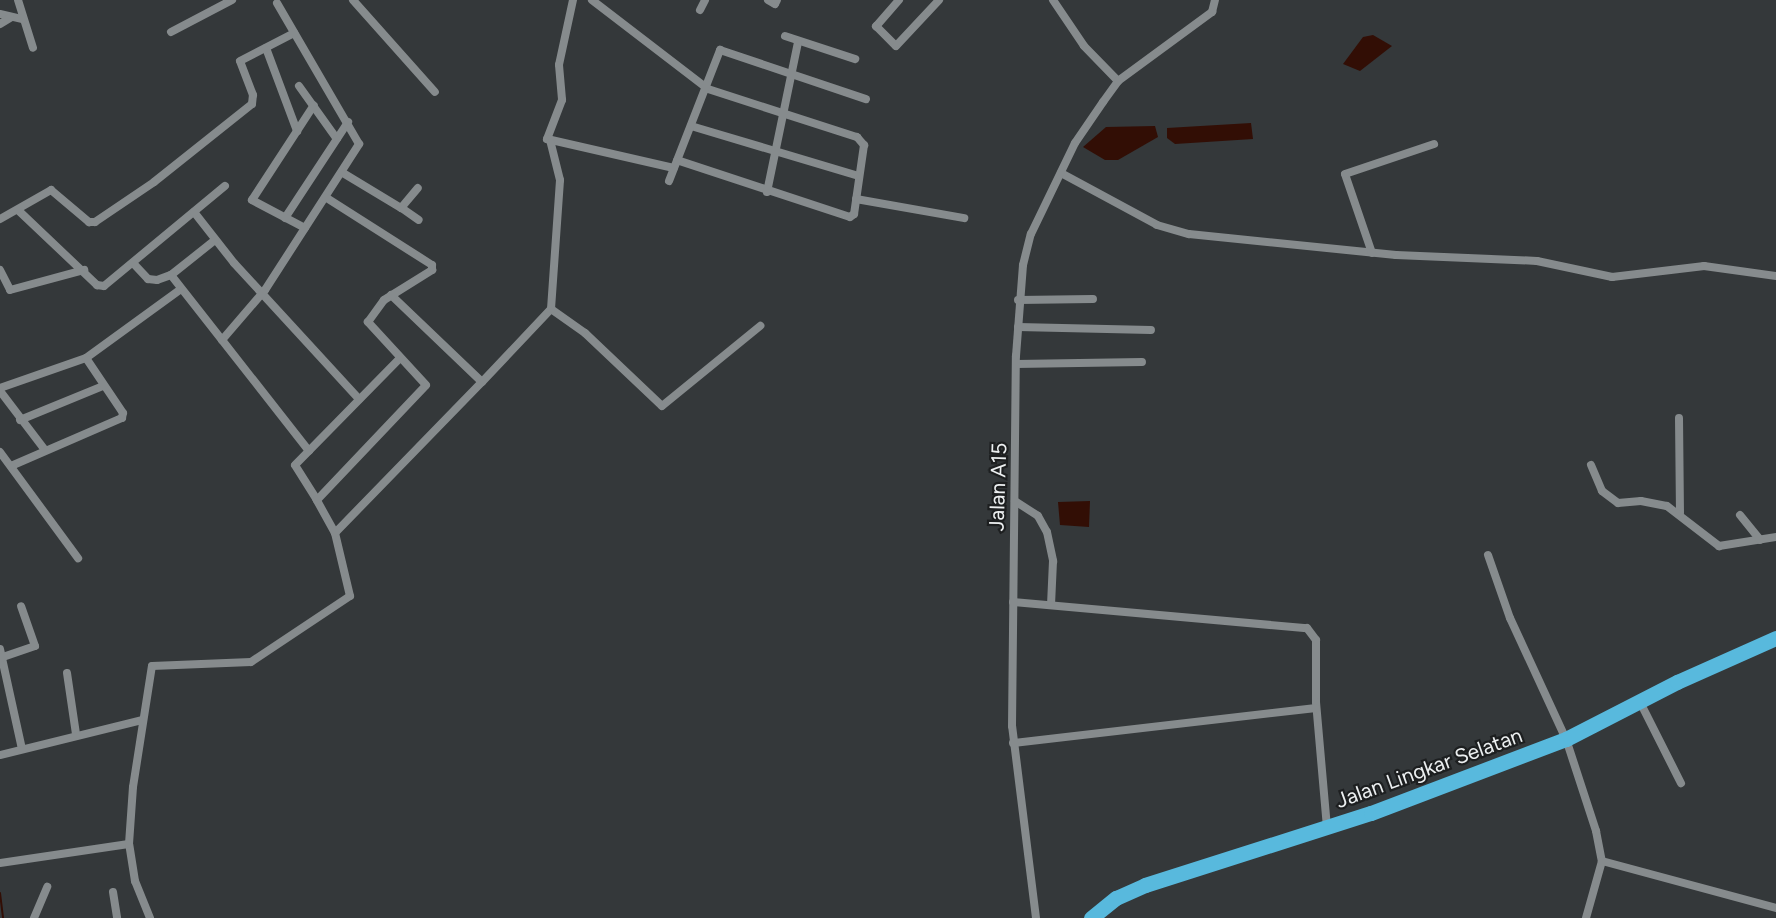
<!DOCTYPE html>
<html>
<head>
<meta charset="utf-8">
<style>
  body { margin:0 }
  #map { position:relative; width:1776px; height:918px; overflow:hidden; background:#34383a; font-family:Figtree,sans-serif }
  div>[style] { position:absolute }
  .water>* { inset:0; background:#320e05 }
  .stream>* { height:2px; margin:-1px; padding:0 1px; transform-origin:1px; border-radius:1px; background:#320e05 }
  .street>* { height:8px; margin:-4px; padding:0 4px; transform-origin:4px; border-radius:4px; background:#868b8d }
  .highway>* { height:15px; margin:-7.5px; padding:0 7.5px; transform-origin:7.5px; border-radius:7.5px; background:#58b9dd }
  span { translate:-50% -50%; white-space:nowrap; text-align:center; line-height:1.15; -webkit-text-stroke:4.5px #1d1f20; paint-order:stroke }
  .street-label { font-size:21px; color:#eceff0 }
</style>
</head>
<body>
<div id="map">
  <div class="water">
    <i style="clip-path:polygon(1373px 35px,1392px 46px,1360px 71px,1343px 64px,1363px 37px)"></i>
    <i style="clip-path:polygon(1251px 123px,1253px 139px,1175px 144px,1167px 138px,1167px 128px)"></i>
    <i style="clip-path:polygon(1155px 126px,1158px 137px,1118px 160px,1105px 160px,1083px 147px,1106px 127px)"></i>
    <i style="clip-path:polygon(1090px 501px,1089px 527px,1060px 525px,1058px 502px)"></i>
  </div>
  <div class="stream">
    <i style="left:0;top:893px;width:25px;rotate:83deg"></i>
  </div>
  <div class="street">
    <i style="left:18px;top:0;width:50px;rotate:72.6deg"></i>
    <i style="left:353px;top:0;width:123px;rotate:48.3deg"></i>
    <i style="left:573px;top:0;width:66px;rotate:102.2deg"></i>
    <i style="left:559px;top:65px;width:35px;rotate:85deg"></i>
    <i style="left:562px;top:100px;width:42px;rotate:111deg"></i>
    <i style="left:547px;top:139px;width:130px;rotate:12.9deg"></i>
    <i style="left:592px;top:0;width:146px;rotate:37.5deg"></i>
    <i style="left:708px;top:89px;width:157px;rotate:17.9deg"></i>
    <i style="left:857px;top:137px;width:11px;rotate:49deg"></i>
    <i style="left:864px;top:145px;width:70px;rotate:98.2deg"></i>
    <i style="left:854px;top:214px;width:5px;rotate:143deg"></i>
    <i style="left:850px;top:217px;width:182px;rotate:-161.8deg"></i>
    <i style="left:768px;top:0;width:8px;rotate:30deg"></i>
    <i style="left:775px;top:4px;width:4px;rotate:-63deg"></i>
    <i style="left:899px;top:0;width:35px;rotate:131deg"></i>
    <i style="left:876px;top:26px;width:28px;rotate:45deg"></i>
    <i style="left:896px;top:46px;width:63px;rotate:-46.9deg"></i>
    <i style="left:1053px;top:0;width:55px;rotate:56deg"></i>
    <i style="left:1084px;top:46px;width:49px;rotate:45.8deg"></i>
    <i style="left:700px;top:10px;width:11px;rotate:-63deg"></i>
    <i style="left:0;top:14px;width:23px;rotate:13deg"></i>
    <i style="left:0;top:24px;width:12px;rotate:-31deg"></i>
    <i style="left:171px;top:32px;width:69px;rotate:-27.7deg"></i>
    <i style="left:785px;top:36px;width:74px;rotate:18.2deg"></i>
    <i style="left:266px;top:48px;width:89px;rotate:69.5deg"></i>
    <i style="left:299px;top:86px;width:65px;rotate:54.4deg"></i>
    <i style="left:691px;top:126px;width:175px;rotate:16.6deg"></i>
    <i style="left:343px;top:173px;width:68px;rotate:31.1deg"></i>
    <i style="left:401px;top:208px;width:26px;rotate:-50deg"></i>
    <i style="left:1061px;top:173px;width:109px;rotate:28.4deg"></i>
    <i style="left:1157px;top:225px;width:33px;rotate:16deg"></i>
    <i style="left:1189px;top:234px;width:208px;rotate:5.8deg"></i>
    <i style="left:1396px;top:255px;width:141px;rotate:2.4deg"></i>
    <i style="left:1537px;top:261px;width:77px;rotate:12deg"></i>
    <i style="left:1612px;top:277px;width:93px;rotate:-6.8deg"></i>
    <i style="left:1704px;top:266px;width:73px;rotate:7.9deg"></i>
    <i style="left:669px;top:181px;width:141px;rotate:-68.7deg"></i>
    <i style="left:720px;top:50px;width:154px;rotate:18.6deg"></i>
    <i style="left:767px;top:192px;width:153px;rotate:-78.3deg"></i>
    <i style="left:856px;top:199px;width:110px;rotate:10deg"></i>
    <i style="left:403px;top:209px;width:19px;rotate:35deg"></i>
    <i style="left:19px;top:211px;width:108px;rotate:43.5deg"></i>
    <i style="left:97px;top:285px;width:7px;rotate:8deg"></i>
    <i style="left:104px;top:286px;width:157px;rotate:-39.6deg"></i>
    <i style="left:194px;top:212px;width:65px;rotate:51.9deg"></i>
    <i style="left:234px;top:263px;width:185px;rotate:47.4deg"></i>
    <i style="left:285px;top:218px;width:115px;rotate:-56.7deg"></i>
    <i style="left:0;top:219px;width:59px;rotate:-29.6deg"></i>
    <i style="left:51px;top:190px;width:50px;rotate:40.1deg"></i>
    <i style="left:89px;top:222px;width:6px"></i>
    <i style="left:95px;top:222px;width:71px;rotate:-34.1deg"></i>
    <i style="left:154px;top:182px;width:125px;rotate:-38.5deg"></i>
    <i style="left:252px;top:104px;width:9px;rotate:-84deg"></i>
    <i style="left:253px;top:95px;width:36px;rotate:-111deg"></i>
    <i style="left:240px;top:61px;width:61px;rotate:-27.4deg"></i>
    <i style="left:305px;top:228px;width:60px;rotate:-152.2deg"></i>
    <i style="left:252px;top:200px;width:113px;rotate:-56.9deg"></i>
    <i style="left:1372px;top:253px;width:83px;rotate:-108.9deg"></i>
    <i style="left:1345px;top:174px;width:94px;rotate:-18.6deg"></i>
    <i style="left:133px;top:263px;width:22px;rotate:47deg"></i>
    <i style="left:148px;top:279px;width:9px;rotate:6deg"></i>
    <i style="left:157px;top:280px;width:15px;rotate:-20deg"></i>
    <i style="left:171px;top:275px;width:56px;rotate:-38.5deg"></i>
    <i style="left:0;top:270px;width:22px;rotate:63deg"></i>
    <i style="left:10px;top:290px;width:77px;rotate:-15.1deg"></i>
    <i style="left:171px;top:275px;width:83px;rotate:51.9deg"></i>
    <i style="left:222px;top:340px;width:66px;rotate:-49.3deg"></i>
    <i style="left:265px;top:290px;width:174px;rotate:-57.2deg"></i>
    <i style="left:359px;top:144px;width:163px;rotate:-120.2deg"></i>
    <i style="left:1018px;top:300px;width:75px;rotate:-0.8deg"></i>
    <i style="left:551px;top:309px;width:42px;rotate:35.2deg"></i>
    <i style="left:585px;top:333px;width:106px;rotate:43.5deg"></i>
    <i style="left:662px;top:406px;width:127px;rotate:-39.2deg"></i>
    <i style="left:1018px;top:327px;width:133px;rotate:1.3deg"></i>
    <i style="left:222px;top:340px;width:141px;rotate:51.9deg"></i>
    <i style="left:1016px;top:364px;width:126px;rotate:-0.9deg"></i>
    <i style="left:482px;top:382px;width:100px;rotate:-46.6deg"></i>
    <i style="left:551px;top:309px;width:129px;rotate:-86deg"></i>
    <i style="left:560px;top:180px;width:38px;rotate:-104deg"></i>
    <i style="left:0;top:388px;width:91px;rotate:-19.2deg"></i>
    <i style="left:86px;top:358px;width:117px;rotate:-36deg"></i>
    <i style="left:0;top:391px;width:74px;rotate:52.7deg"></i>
    <i style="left:1679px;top:418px;width:95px;rotate:89.4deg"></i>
    <i style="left:20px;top:420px;width:90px;rotate:-22.3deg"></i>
    <i style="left:0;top:452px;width:132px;rotate:53.7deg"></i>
    <i style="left:1591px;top:465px;width:28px;rotate:67deg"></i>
    <i style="left:1602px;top:491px;width:20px;rotate:37deg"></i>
    <i style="left:1618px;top:503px;width:23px;rotate:-5deg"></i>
    <i style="left:1641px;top:501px;width:26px;rotate:11deg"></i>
    <i style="left:1667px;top:506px;width:66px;rotate:37.6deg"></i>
    <i style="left:1719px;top:546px;width:58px;rotate:-9deg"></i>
    <i style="left:11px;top:466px;width:121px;rotate:-23.4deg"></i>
    <i style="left:122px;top:418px;width:5px;rotate:-79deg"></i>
    <i style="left:123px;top:413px;width:66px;rotate:-123.9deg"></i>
    <i style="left:317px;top:500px;width:41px;rotate:-122.2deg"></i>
    <i style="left:295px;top:465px;width:150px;rotate:-45.5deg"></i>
    <i style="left:1015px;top:501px;width:27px;rotate:33deg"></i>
    <i style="left:1038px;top:516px;width:18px;rotate:61deg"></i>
    <i style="left:1047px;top:532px;width:30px;rotate:78deg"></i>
    <i style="left:1053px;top:561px;width:44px;rotate:92.6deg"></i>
    <i style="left:1740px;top:515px;width:32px;rotate:51deg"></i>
    <i style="left:335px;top:533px;width:211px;rotate:-45.8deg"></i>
    <i style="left:482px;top:382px;width:126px;rotate:-136.3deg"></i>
    <i style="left:1488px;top:555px;width:67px;rotate:70.8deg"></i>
    <i style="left:1510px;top:618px;width:133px;rotate:65.2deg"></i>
    <i style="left:1566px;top:739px;width:97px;rotate:71.9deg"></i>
    <i style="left:1596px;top:831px;width:31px;rotate:79deg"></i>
    <i style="left:1602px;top:861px;width:59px;rotate:105.7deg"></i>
    <i style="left:1013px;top:602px;width:295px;rotate:5.1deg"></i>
    <i style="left:1307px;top:628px;width:15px;rotate:53deg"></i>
    <i style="left:1316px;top:640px;width:62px;rotate:90deg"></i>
    <i style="left:1316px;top:702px;width:126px;rotate:85deg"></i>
    <i style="left:0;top:649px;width:102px;rotate:77.6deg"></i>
    <i style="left:0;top:658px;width:37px;rotate:-19deg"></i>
    <i style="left:35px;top:646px;width:42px;rotate:-109.3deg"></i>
    <i style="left:67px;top:673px;width:62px;rotate:81.6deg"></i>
    <i style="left:1640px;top:702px;width:91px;rotate:63.2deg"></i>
    <i style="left:1013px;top:743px;width:305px;rotate:-6.6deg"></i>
    <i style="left:0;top:755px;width:146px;rotate:-13.8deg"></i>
    <i style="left:1602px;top:861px;width:180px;rotate:15.1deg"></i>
    <i style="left:0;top:863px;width:130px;rotate:-8.4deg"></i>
    <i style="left:113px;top:892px;width:26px;rotate:81deg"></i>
    <i style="left:34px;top:918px;width:34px;rotate:-67deg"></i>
    <i style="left:150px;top:918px;width:40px;rotate:-112deg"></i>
    <i style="left:135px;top:881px;width:37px;rotate:-99deg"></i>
    <i style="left:129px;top:844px;width:57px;rotate:-86deg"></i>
    <i style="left:133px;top:787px;width:122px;rotate:-81.1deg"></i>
    <i style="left:152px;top:666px;width:99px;rotate:-2.3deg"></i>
    <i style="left:251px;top:662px;width:119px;rotate:-33.7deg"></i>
    <i style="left:350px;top:596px;width:65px;rotate:-103.4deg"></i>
    <i style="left:335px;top:533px;width:38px;rotate:-119deg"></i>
    <i style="left:317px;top:500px;width:158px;rotate:-46.5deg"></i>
    <i style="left:426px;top:385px;width:86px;rotate:-132.6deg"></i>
    <i style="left:368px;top:322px;width:27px;rotate:-54deg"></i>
    <i style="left:384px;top:300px;width:57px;rotate:-32deg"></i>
    <i style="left:432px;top:270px;width:5px;rotate:-90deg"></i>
    <i style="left:432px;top:265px;width:125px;rotate:-147.5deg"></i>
    <i style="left:1036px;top:918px;width:193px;rotate:-97.1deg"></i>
    <i style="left:1012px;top:726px;width:370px;rotate:-89.4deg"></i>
    <i style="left:1016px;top:356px;width:91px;rotate:-85.6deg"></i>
    <i style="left:1023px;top:265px;width:32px;rotate:-76deg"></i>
    <i style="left:1031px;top:234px;width:101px;rotate:-64.2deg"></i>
    <i style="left:1075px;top:143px;width:50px;rotate:-55.7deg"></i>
    <i style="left:1103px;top:102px;width:26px;rotate:-54deg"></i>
    <i style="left:1118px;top:81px;width:117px;rotate:-36.3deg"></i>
    <i style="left:1212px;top:12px;width:12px;rotate:-76deg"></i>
  </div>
  <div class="highway">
    <i style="left:1091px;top:918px;width:32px;rotate:-39deg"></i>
    <i style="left:1116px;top:898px;width:32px;rotate:-24deg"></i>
    <i style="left:1145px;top:885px;width:237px;rotate:-17.7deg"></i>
    <i style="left:1371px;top:813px;width:209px;rotate:-20.8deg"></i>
    <i style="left:1566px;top:739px;width:125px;rotate:-27.2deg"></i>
    <i style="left:1677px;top:682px;width:108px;rotate:-24deg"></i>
  </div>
  <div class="street-label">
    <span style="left:998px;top:487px;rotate:-88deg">Jalan A15</span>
    <span style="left:1429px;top:768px;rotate:-20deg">Jalan Lingkar Selatan</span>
  </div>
</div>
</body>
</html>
